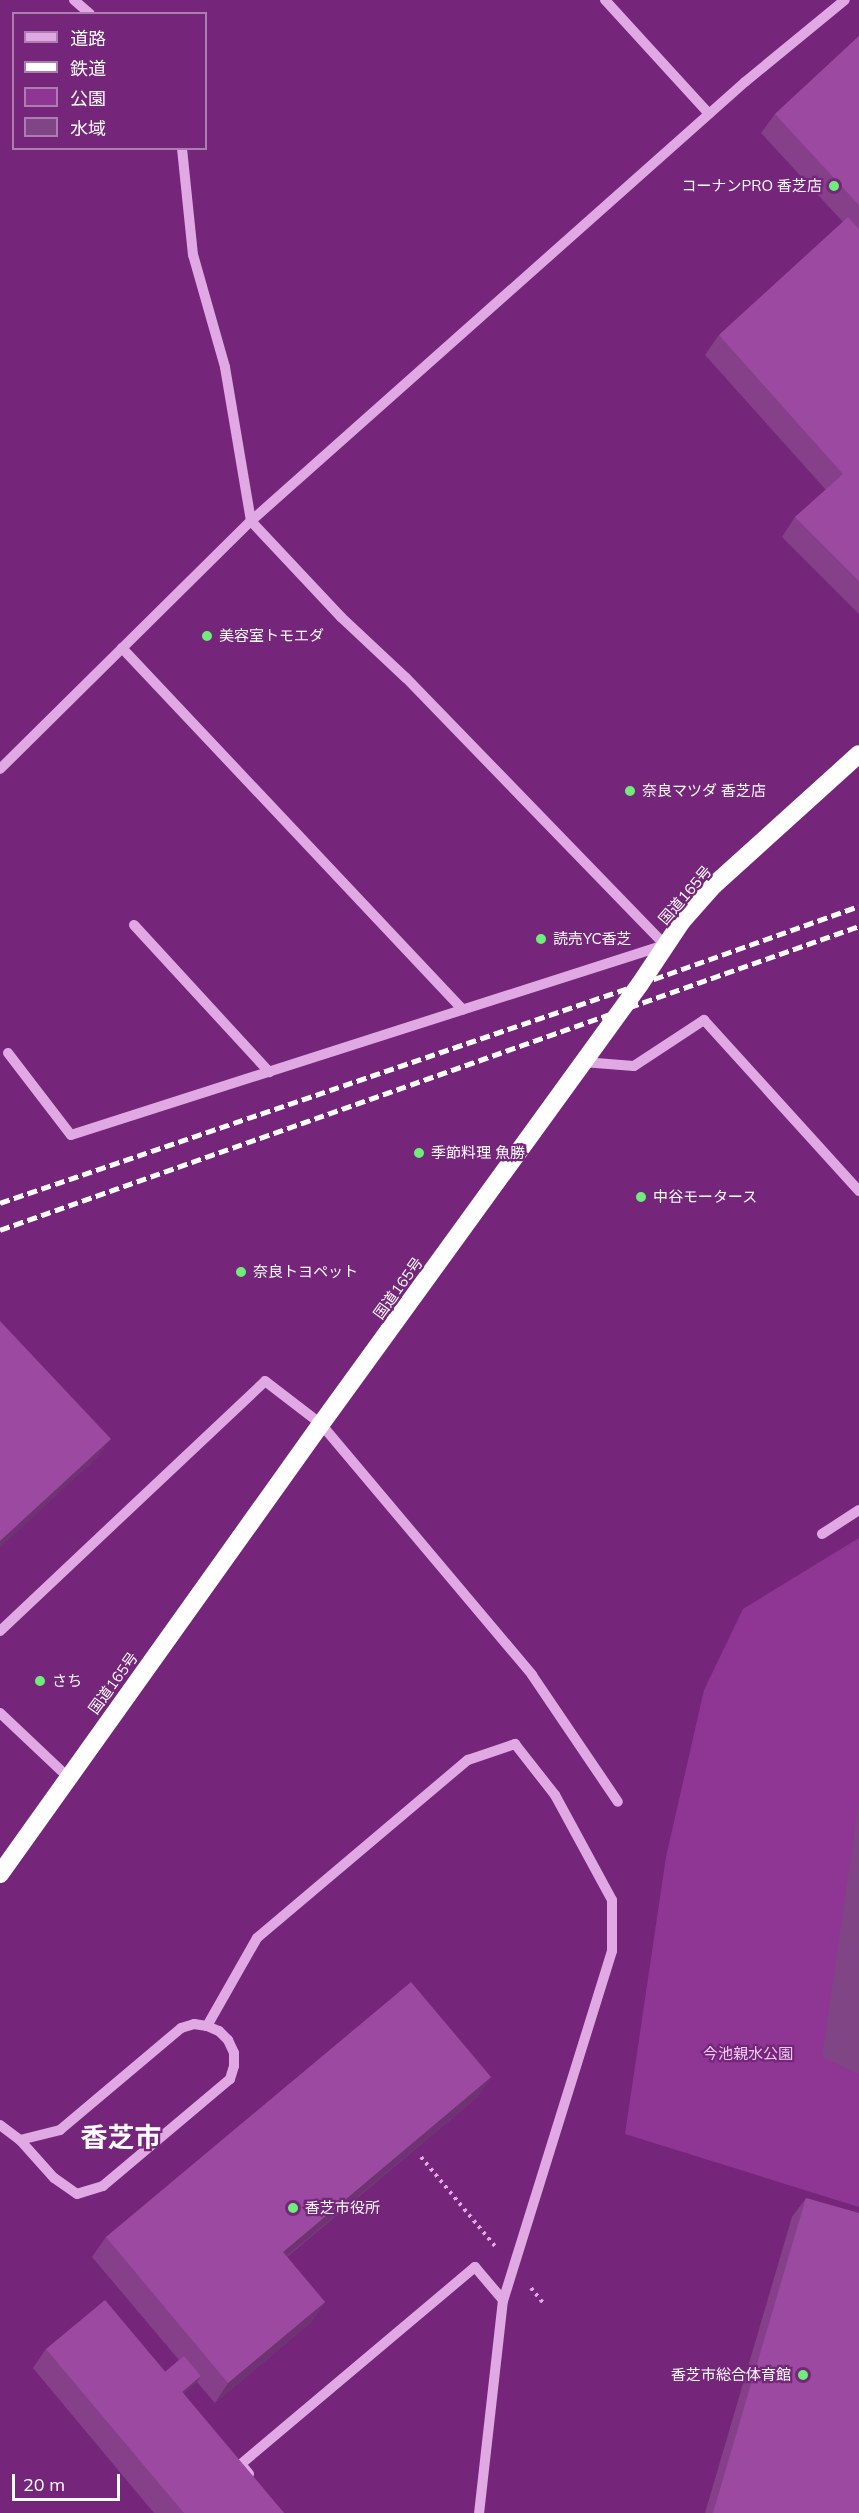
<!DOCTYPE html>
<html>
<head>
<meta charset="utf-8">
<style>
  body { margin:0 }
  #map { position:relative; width:859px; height:2513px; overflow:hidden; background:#75267a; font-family:Mulish,"Noto Sans JP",sans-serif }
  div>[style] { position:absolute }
  .green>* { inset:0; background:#8f3695 }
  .water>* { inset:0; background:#804584 }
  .path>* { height:4px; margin-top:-2px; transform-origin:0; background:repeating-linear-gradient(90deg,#e0a9e4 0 3px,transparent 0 7.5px) }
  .minor>* { height:10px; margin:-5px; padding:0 5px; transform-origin:5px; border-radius:5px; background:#e0a9e4 }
  .highway>* { height:18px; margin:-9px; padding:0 9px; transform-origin:9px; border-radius:9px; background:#fff }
  .rail>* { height:4.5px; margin-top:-2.25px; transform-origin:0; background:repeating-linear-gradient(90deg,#fff 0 10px,transparent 0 14.5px) }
  .wall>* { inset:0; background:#86408a }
  .shaded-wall>* { inset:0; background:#6d3471 }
  .building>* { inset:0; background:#9c4aa1; transform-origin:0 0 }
  .dots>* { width:16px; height:16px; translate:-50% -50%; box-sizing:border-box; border:3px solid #75267a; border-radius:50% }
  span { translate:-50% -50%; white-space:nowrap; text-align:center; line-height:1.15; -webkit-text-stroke:4.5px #75267a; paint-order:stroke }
  .poi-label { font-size:15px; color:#fff }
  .right { translate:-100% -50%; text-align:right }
  .left { translate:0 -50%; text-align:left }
  .street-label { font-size:15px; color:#fff }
  .park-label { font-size:15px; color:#f0cbf3 }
  .town-label { font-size:27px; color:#fff; font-weight:700 }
  .legend { position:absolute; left:12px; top:12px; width:195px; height:138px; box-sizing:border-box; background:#75267a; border:2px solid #ac7daf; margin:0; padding:8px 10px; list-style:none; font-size:18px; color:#fff }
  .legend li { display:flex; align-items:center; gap:12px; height:30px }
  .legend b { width:30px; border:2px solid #ac7daf }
  .scale { position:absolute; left:12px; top:2474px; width:108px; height:27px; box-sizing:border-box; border:3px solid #fff; border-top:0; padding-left:8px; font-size:18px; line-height:21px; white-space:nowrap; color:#fff; -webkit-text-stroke:4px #75267a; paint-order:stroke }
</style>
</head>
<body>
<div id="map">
  <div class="green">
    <i style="clip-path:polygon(859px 1538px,859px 2207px,625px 2134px,666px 1857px,704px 1690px,743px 1609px)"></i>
  </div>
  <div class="water">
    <i style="clip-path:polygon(859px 1801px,859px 2074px,822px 2057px)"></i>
  </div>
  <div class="path">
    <i style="left:421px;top:2157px;width:116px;rotate:50.3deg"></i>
    <i style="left:531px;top:2288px;width:21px;rotate:51deg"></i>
  </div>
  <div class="minor">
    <i style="left:74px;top:0;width:21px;rotate:41deg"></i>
    <i style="left:605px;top:0;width:154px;rotate:47.6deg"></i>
    <i style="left:122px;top:648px;width:497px;rotate:46.7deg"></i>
    <i style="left:0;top:769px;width:353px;rotate:-44.7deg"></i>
    <i style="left:251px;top:521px;width:661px;rotate:-41.63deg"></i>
    <i style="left:745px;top:82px;width:129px;rotate:-39.4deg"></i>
    <i style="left:134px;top:925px;width:200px;rotate:47.4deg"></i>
    <i style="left:8px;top:1053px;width:103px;rotate:52.5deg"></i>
    <i style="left:71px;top:1135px;width:624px;rotate:-17.74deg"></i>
    <i style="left:665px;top:945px;width:372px;rotate:-134.1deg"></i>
    <i style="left:406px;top:678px;width:89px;rotate:-136.8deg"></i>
    <i style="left:341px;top:617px;width:132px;rotate:-133.2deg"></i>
    <i style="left:251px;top:521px;width:156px;rotate:-99.6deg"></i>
    <i style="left:225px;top:367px;width:116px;rotate:-105.9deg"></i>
    <i style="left:193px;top:255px;width:108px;rotate:-95.9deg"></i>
    <i style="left:583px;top:1062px;width:51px;rotate:4.5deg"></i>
    <i style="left:634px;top:1066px;width:84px;rotate:-33.3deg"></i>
    <i style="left:704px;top:1020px;width:231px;rotate:47.8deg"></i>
    <i style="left:822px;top:1534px;width:44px;rotate:-33deg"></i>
    <i style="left:0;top:1631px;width:364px;rotate:-43.3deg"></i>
    <i style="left:265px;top:1381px;width:71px;rotate:37.5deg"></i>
    <i style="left:321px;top:1424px;width:328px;rotate:49.9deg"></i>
    <i style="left:532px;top:1675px;width:153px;rotate:55.9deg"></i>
    <i style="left:0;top:1713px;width:93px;rotate:43.3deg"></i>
    <i style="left:194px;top:2024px;width:13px;rotate:9deg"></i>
    <i style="left:207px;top:2026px;width:13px;rotate:23deg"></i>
    <i style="left:219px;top:2031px;width:13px;rotate:45deg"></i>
    <i style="left:228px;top:2040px;width:14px;rotate:65deg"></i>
    <i style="left:234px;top:2053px;width:13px;rotate:90deg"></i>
    <i style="left:234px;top:2066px;width:14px;rotate:107deg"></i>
    <i style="left:230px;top:2079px;width:166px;rotate:139.9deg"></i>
    <i style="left:103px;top:2186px;width:27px;rotate:163deg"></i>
    <i style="left:77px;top:2194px;width:28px;rotate:-145deg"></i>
    <i style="left:54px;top:2178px;width:51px;rotate:-131.8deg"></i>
    <i style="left:20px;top:2140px;width:41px;rotate:-14deg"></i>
    <i style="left:60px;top:2130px;width:158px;rotate:-40.1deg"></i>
    <i style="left:181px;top:2028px;width:14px;rotate:-17deg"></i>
    <i style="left:207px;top:2026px;width:101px;rotate:-60.4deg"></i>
    <i style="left:257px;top:1938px;width:276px;rotate:-40.2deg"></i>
    <i style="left:468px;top:1760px;width:50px;rotate:-18.8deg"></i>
    <i style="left:515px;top:1744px;width:65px;rotate:51.9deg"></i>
    <i style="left:555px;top:1795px;width:119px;rotate:61.5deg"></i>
    <i style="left:612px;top:1900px;width:51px;rotate:90deg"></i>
    <i style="left:612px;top:1951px;width:366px;rotate:107.3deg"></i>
    <i style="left:0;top:2125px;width:25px;rotate:37deg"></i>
    <i style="left:249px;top:2474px;width:13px;rotate:-129deg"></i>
    <i style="left:241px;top:2464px;width:306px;rotate:-40.1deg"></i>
    <i style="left:475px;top:2267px;width:43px;rotate:49.7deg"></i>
    <i style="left:503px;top:2300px;width:214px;rotate:96.4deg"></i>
  </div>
  <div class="highway">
    <i style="left:0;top:1874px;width:553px;rotate:-54.5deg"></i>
    <i style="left:321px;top:1424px;width:543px;rotate:-54.06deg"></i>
    <i style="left:640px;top:984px;width:76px;rotate:-56.3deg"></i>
    <i style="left:682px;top:921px;width:48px;rotate:-48.4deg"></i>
    <i style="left:714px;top:885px;width:195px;rotate:-42.1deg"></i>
  </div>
  <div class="rail">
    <i style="left:0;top:1203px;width:676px;rotate:-18.89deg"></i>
    <i style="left:640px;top:984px;width:232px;rotate:-19.6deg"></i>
    <i style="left:0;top:1230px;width:911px;rotate:-19.49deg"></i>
  </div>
  <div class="wall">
    <i style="clip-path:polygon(859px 36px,859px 614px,782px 537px,795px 517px,826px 490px,705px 355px,719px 335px,843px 222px,761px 133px,775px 114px)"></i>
    <i style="clip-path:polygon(491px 2077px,477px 2097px,287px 2257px,325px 2302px,311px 2322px,215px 2403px,197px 2382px,183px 2394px,284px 2513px,154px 2513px,33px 2368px,46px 2349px,165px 2372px,179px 2360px,92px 2257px,106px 2237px)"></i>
    <i style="clip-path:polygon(806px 2198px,859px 2513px,705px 2513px,792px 2217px)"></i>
  </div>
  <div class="shaded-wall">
    <i style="clip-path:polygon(111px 1439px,97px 1458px,0 1548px,0 1541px)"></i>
    <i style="clip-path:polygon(491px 2077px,477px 2097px,269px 2271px,283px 2252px)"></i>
    <i style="clip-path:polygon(325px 2302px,311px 2322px,215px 2403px,228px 2383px)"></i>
    <i style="clip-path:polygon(201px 2376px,197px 2382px,166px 2408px,170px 2403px)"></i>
  </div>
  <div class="building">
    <i style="clip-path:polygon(859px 36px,859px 205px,775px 114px)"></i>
    <i style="clip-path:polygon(848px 217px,859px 229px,859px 581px,795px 517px,843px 474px,719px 335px)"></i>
    <i style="clip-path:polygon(0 1321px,111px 1439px,0 1541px)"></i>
    <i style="clip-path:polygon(411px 1982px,491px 2077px,283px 2252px,325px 2302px,228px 2383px,106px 2237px)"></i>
    <i style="clip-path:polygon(806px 2198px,859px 2213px,859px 2513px,713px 2513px)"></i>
    <i style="clip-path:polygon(105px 2300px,284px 2513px,184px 2513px,46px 2349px)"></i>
    <i style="left:184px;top:2356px;width:26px;height:25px;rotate:50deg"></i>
  </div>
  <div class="dots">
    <i style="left:834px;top:186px;background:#6eed7a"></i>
    <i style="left:207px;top:636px;background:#6eed7a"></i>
    <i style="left:630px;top:791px;background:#6eed7a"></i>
    <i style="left:541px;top:939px;background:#6eed7a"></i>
    <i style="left:419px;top:1153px;background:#6eed7a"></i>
    <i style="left:641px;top:1197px;background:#6eed7a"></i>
    <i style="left:241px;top:1272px;background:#6eed7a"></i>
    <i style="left:40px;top:1681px;background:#6eed7a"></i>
    <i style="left:293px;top:2208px;background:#6eed7a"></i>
    <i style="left:803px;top:2375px;background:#6eed7a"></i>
  </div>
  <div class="poi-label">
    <span class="right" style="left:822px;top:186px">コーナンPRO 香芝店</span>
    <span class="left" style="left:219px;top:636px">美容室トモエダ</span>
    <span class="left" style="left:642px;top:791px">奈良マツダ 香芝店</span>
    <span class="left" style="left:553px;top:939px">読売YC香芝</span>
    <span class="left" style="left:431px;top:1153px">季節料理 魚勝</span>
    <span class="left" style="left:653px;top:1197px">中谷モータース</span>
    <span class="left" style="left:253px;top:1272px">奈良トヨペット</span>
    <span class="left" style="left:52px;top:1681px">さち</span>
    <span class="left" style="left:305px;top:2208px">香芝市役所</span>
    <span class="right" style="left:791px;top:2375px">香芝市総合体育館</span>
  </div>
  <div class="street-label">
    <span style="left:685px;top:895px;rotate:-49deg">国道165号</span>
    <span style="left:398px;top:1288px;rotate:-54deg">国道165号</span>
    <span style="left:113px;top:1683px;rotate:-54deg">国道165号</span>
  </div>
  <div class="park-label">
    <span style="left:748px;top:2054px">今池親水公園</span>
  </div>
  <div class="town-label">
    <span style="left:121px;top:2138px">香芝市</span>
  </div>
  <ul class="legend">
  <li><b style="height:8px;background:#e0a9e4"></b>道路</li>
  <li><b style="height:8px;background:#fff"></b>鉄道</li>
  <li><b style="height:16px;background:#8f3695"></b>公園</li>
  <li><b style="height:16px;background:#804584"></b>水域</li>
  </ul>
  <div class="scale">20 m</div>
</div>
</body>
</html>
